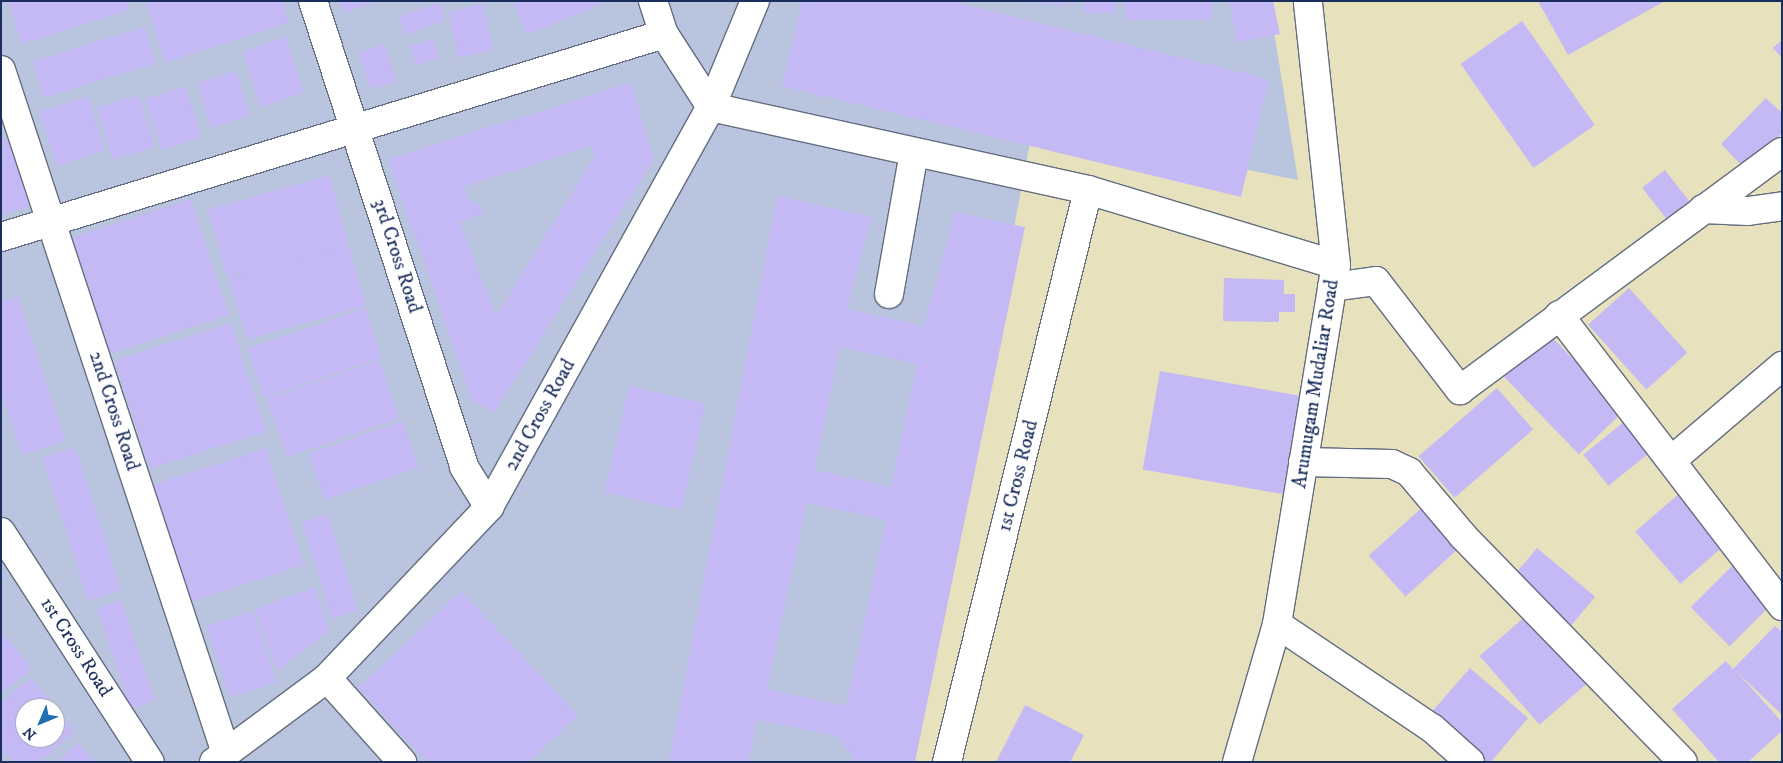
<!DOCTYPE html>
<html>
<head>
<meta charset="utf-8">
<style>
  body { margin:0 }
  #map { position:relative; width:1783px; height:763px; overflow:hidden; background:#e8e1bd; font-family:"IM FELL DW Pica",serif }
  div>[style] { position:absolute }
  .industrial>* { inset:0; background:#b9c4de }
  .building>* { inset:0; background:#c4b9f4; transform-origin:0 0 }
  .roads { filter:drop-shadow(1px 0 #636d7f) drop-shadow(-1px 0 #636d7f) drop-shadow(0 1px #636d7f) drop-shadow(0 -1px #636d7f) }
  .minor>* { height:28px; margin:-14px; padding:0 14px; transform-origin:14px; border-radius:14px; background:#fff }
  span { translate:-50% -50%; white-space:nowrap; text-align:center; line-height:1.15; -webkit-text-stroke:5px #fff; paint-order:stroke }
  .street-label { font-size:20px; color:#1b2f5e }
  .frame { position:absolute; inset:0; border:2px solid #1b2f5e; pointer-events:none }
  .north { position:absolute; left:15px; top:698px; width:50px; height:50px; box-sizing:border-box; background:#fff; border:1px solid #a4acbf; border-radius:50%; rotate:225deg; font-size:14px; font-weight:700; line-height:20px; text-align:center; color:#1b2f5e }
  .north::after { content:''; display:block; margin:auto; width:18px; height:22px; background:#1f6fb2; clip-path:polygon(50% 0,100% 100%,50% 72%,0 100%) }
</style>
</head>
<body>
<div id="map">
  <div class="industrial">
    <i style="clip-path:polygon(evenodd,1px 1px,1269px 1px,1298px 180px,1033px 127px,913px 762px,1px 762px,1px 1px,25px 708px,55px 708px,55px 738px,25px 738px,25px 708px)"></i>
  </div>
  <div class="building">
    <i style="clip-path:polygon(8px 1px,127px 1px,129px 10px,22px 44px)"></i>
    <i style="clip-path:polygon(145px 1px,282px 1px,289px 23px,165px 62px)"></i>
    <i style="clip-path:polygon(340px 1px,376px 1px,376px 2px,344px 13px)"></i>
    <i style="clip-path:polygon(513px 1px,604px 1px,604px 3px,526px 35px)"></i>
    <i style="clip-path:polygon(802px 1px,949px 1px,1269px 79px,1241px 197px,782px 86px)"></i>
    <i style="clip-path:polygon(1038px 1px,1068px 1px,1067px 5px,1038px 3px)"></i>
    <i style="left:1084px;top:1px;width:31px;height:12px"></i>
    <i style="left:1125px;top:1px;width:87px;height:19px"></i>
    <i style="clip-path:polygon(1229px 1px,1273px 1px,1280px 34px,1237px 43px)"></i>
    <i style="clip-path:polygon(1538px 1px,1665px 1px,1568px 55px)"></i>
    <i style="left:440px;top:3px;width:19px;height:44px;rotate:72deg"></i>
    <i style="left:483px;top:4px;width:47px;height:36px;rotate:77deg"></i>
    <i style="left:1522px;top:21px;width:127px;height:75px;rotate:55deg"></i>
    <i style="left:145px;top:27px;width:38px;height:118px;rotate:73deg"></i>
    <i style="left:286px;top:37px;width:59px;height:46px;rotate:72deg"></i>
    <i style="left:433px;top:39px;width:20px;height:24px;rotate:72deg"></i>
    <i style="clip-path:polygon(1782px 40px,1782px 58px,1773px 48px)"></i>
    <i style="left:385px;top:44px;width:39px;height:28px;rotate:72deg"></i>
    <i style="left:236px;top:71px;width:47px;height:41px;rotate:73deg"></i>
    <i style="clip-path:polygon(evenodd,631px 83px,654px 159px,494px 413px,472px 400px,388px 159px,631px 83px,590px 146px,595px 155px,496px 316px,460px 222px,483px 214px,479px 202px,472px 205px,463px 187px,590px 146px)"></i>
    <i style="left:185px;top:86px;width:54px;height:42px;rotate:72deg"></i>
    <i style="left:139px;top:95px;width:54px;height:44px;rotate:73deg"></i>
    <i style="left:88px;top:96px;width:57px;height:51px;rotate:72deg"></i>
    <i style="clip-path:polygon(1766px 98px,1782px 113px,1782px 133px,1746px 170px,1721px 144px)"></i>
    <i style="clip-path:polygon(17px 136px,37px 204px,1px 215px,1px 140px)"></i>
    <i style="left:1665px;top:170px;width:44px;height:29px;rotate:52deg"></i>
    <i style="left:329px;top:175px;width:70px;height:126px;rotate:74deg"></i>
    <i style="clip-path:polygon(evenodd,777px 196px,872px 217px,847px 309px,924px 326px,955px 212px,1025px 227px,915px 762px,856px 762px,838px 736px,757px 720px,749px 762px,669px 762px,777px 196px,840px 347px,917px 364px,891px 487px,815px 470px,840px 347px,777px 196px,807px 503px,886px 520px,846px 706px,767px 689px,807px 503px)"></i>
    <i style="left:191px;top:199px;width:122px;height:124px;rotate:72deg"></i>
    <i style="left:348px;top:243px;width:65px;height:124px;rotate:74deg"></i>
    <i style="clip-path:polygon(1224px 278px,1284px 280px,1284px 294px,1295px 294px,1295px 312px,1279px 312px,1279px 322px,1223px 321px)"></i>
    <i style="left:1629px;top:288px;width:87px;height:55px;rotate:48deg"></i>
    <i style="clip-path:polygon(18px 296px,66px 441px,22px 455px,1px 392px,1px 302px)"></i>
    <i style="left:365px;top:308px;width:52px;height:125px;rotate:71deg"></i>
    <i style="left:231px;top:323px;width:114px;height:122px;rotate:72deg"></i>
    <i style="left:1547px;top:332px;width:110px;height:62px;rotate:46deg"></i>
    <i style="left:379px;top:360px;width:62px;height:119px;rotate:71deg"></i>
    <i style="left:1160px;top:371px;width:148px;height:100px;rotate:10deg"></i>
    <i style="left:629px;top:386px;width:79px;height:109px;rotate:13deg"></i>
    <i style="left:1497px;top:388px;width:55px;height:104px;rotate:49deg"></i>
    <i style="left:1630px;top:417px;width:40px;height:60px;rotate:51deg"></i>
    <i style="left:403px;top:421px;width:49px;height:100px;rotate:71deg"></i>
    <i style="left:75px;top:447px;width:150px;height:35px;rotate:72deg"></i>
    <i style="left:266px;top:448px;width:123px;height:122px;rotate:72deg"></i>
    <i style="left:1682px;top:491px;width:69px;height:62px;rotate:49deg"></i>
    <i style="left:1426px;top:504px;width:55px;height:77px;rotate:48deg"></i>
    <i style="left:328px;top:514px;width:101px;height:27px;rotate:73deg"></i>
    <i style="left:1537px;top:548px;width:76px;height:37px;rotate:40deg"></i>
    <i style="left:1736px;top:562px;width:55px;height:64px;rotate:45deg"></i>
    <i style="clip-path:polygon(315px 587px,330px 631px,277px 671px,255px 609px)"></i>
    <i style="clip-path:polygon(461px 591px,578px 715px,529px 762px,428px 762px,358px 688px)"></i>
    <i style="left:121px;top:600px;width:106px;height:26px;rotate:71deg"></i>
    <i style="left:253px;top:611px;width:75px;height:49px;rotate:72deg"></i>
    <i style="left:1528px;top:614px;width:91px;height:64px;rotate:49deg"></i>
    <i style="clip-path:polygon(1775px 626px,1782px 632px,1782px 715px,1737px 672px,1782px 722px,1782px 731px,1748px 762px,1719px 762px,1672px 709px,1726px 661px,1733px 669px)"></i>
    <i style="clip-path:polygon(1px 631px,32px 668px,1px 694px)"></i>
    <i style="clip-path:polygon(1470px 668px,1528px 718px,1491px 762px,1484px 762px,1430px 714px)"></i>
    <i style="clip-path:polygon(evenodd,31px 678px,75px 731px,39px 762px,13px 762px,1px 748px,1px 702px,31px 678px,25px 708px,55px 708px,55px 738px,25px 738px,25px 708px)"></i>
    <i style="clip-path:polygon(1025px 705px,1084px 735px,1070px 762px,996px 762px)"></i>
    <i style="clip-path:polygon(79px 743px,94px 762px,57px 762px)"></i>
  </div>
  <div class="roads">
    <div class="minor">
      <i style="left:313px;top:1px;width:490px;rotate:72deg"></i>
      <i style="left:464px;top:467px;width:47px;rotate:58deg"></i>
      <i style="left:653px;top:1px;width:35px;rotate:72deg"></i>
      <i style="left:664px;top:34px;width:87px;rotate:57.2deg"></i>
      <i style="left:711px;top:107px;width:386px;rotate:12.4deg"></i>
      <i style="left:1088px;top:190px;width:259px;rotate:16.8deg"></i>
      <i style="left:1px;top:70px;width:719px;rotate:71.77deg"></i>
      <i style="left:1703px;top:209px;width:45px;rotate:2.5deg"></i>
      <i style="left:1748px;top:211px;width:34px;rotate:-8deg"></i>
      <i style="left:1px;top:237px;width:693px;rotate:-17.02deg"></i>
      <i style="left:1332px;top:287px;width:44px;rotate:-7.8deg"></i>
      <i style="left:1376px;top:281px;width:138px;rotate:52.4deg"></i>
      <i style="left:1460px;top:390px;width:400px;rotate:-36.5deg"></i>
      <i style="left:889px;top:294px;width:144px;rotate:-80deg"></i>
      <i style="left:1559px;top:315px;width:367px;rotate:52.5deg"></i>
      <i style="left:1672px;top:460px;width:145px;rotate:-40.5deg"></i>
      <i style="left:1303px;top:462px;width:89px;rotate:1.3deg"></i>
      <i style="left:1392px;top:464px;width:19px;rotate:25deg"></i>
      <i style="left:1409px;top:472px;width:84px;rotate:49.8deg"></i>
      <i style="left:1463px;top:536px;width:315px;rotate:45.8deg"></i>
      <i style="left:1px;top:532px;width:274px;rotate:57.1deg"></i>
      <i style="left:1277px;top:624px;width:187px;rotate:33.9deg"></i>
      <i style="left:1432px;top:728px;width:51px;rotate:41.8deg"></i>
      <i style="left:327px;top:678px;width:113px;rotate:48.2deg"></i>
      <i style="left:214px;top:762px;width:141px;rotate:-36.6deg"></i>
      <i style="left:327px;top:678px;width:236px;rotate:-46.5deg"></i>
      <i style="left:489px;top:507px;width:457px;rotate:-61deg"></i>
      <i style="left:711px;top:107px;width:115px;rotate:-67.5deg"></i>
      <i style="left:947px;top:762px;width:589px;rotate:-76.15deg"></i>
      <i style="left:1237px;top:762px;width:144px;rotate:-73.8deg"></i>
      <i style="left:1277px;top:624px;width:364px;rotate:-80.7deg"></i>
      <i style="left:1336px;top:265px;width:265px;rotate:-96.1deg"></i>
    </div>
  </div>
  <div class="street-label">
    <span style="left:397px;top:256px;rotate:72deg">3rd Cross Road</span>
    <span style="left:1316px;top:384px;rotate:-81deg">Arumugam Mudaliar Road</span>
    <span style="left:114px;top:411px;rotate:72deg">2nd Cross Road</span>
    <span style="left:540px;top:415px;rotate:-61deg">2nd Cross Road</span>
    <span style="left:1018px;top:476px;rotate:-76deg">1st Cross Road</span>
    <span style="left:76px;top:647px;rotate:57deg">1st Cross Road</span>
  </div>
  <div class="frame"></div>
  <div class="north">N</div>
</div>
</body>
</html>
